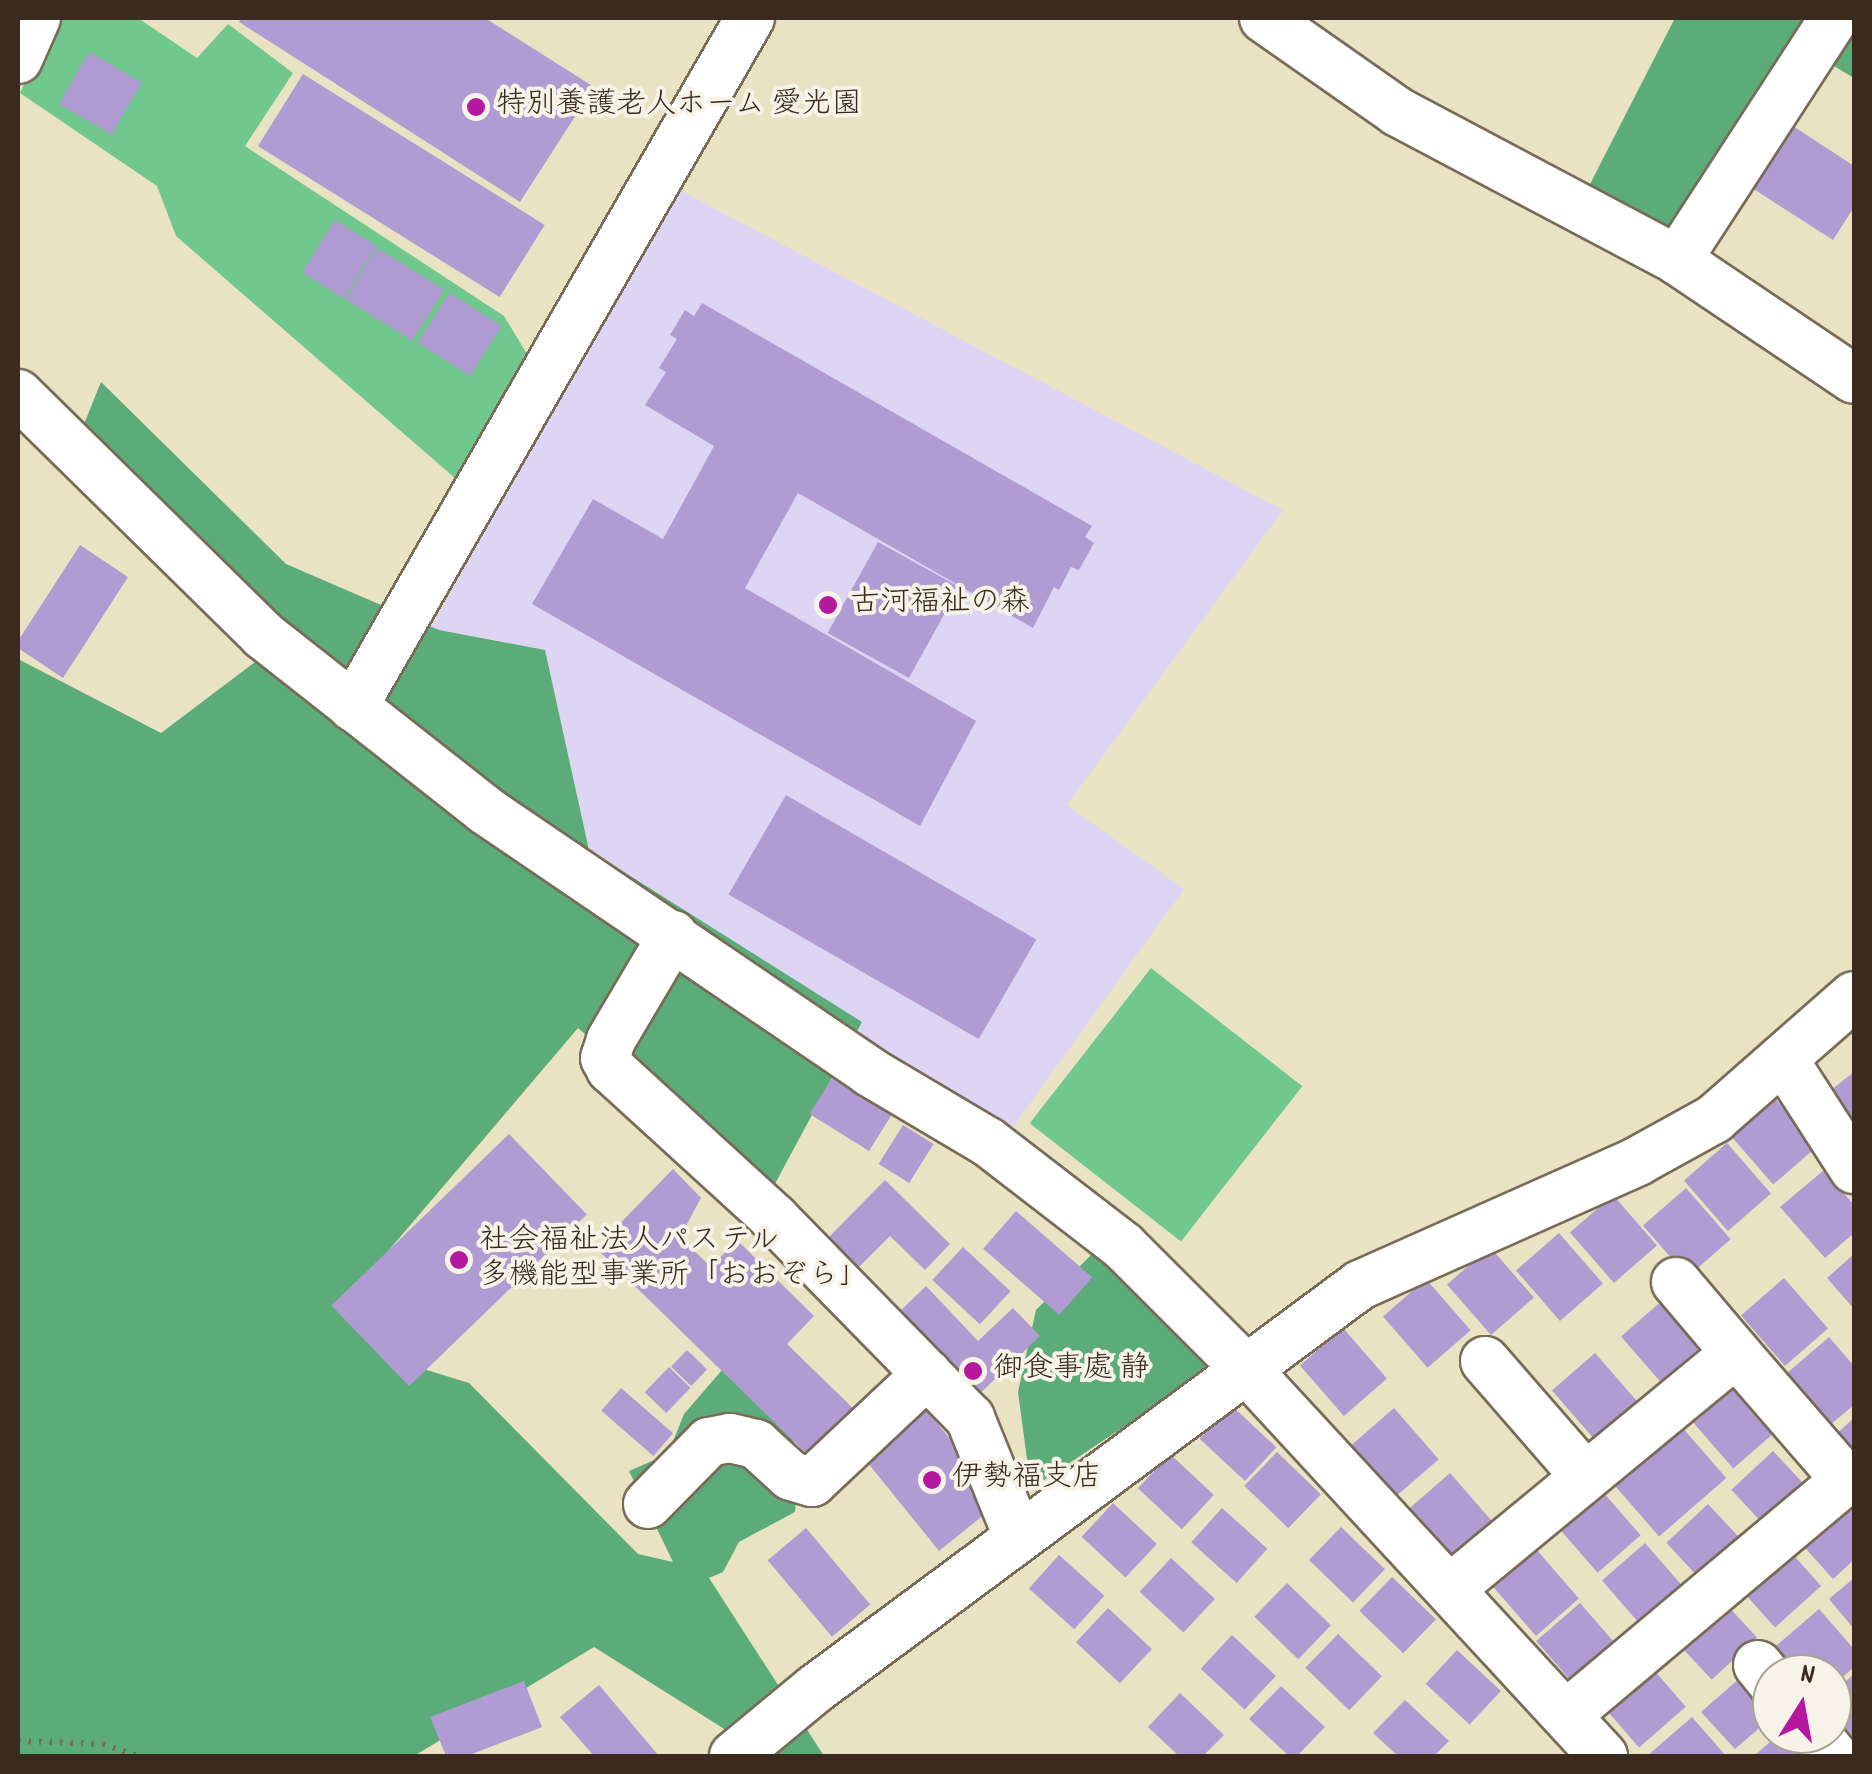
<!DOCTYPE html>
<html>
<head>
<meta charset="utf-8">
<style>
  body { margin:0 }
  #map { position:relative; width:1872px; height:1774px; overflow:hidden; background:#e9e3c3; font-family:Dekko,"Klee One",sans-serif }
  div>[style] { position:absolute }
  .built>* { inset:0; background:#ded5f5 }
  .green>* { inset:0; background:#71c88e; transform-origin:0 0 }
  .forest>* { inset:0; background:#5cac79 }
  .building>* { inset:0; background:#b09cd2; transform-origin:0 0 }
  .path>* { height:6px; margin-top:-3px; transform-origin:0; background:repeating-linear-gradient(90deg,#786b58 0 2.5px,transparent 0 10.5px) }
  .roads { filter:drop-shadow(2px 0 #786b58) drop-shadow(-2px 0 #786b58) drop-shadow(0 2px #786b58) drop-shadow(0 -2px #786b58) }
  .minor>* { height:48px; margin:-24px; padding:0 24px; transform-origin:24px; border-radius:24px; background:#fff }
  .dots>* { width:28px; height:28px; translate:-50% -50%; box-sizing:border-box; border:5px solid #f7f3e8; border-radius:50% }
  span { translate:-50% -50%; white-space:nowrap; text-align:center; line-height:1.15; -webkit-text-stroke:8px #f7f3e8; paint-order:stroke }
  .poi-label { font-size:30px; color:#3b2a1e }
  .left { translate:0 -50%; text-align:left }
  .frame { position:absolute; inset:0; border:20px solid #3b2a1e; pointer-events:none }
  .north { position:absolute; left:1752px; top:1654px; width:100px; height:100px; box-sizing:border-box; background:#f7f3e8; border:2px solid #aca397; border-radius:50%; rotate:11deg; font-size:28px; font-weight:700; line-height:40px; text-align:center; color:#3b2a1e }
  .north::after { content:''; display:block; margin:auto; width:35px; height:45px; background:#b5179e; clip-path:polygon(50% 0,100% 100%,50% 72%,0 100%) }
</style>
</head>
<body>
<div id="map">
  <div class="built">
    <i style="clip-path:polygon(678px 189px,1283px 510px,1067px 805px,1184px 889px,1013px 1127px,891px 1054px,493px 783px,389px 701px)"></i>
  </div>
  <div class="green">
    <i style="clip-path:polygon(55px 18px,138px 18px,197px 58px,228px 24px,293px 73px,245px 146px,504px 316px,530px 359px,456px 479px,176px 236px,157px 186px,20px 93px)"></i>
    <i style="left:1151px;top:968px;width:192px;height:197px;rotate:38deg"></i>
  </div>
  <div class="forest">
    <i style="clip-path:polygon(1675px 18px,1854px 18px,1854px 78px,1792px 41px,1668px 238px,1587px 190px)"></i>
    <i style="clip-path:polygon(101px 382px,286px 564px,439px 630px,545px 650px,589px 850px,862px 1022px,770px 1193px,578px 1028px,378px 1263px,391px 1359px,469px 1383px,638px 1554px,673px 1562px,629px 1471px,668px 1454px,684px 1414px,748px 1340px,788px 1417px,799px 1464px,795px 1512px,739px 1542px,723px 1572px,709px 1578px,824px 1756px,767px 1756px,594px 1647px,414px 1756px,18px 1756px,18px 659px,161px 733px,267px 653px,351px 686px,84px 424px)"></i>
    <i style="clip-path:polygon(1094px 1252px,1215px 1366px,1044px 1480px,1027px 1459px,1018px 1392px,1036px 1310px)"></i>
  </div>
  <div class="building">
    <i style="clip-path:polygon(241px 18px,485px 18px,594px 87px,520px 202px,239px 22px)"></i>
    <i style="left:89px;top:52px;width:61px;height:60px;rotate:30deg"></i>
    <i style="left:303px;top:74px;width:285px;height:85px;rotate:32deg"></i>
    <i style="clip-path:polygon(1790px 124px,1854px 166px,1854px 207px,1833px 240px,1749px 186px)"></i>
    <i style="left:335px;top:220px;width:49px;height:62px;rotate:32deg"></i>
    <i style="left:377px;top:248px;width:79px;height:60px;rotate:32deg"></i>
    <i style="left:449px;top:293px;width:62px;height:59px;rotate:32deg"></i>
    <i style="clip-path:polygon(702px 303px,1092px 526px,1085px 537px,1094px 543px,1079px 570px,1071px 567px,1059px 590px,1054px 587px,1033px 628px,798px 493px,745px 588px,976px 721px,920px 826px,532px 604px,593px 499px,663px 539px,714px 446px,645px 405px,666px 372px,659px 368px,677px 339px,670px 335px,685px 310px,694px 316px)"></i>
    <i style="left:878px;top:542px;width:93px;height:104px;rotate:29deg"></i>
    <i style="clip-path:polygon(80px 545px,128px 577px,63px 678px,18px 648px,18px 641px)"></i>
    <i style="left:786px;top:795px;width:289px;height:115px;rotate:30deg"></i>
    <i style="clip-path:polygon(1854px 1072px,1854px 1140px,1822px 1097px)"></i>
    <i style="left:834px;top:1075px;width:70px;height:46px;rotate:32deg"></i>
    <i style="left:1773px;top:1096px;width:67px;height:58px;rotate:49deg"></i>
    <i style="left:903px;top:1125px;width:36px;height:46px;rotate:32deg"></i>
    <i style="left:509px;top:1134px;width:112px;height:247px;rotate:46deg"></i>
    <i style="left:1727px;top:1143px;width:67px;height:57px;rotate:49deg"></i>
    <i style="clip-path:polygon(673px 1169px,701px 1198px,680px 1237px,711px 1267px,737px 1240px,814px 1316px,787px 1344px,859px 1414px,813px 1460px,596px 1248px)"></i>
    <i style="clip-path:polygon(1824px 1170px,1854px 1205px,1854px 1233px,1825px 1258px,1780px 1207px)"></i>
    <i style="clip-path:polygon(885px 1180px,950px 1244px,925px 1270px,890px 1236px,858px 1268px,828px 1238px)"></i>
    <i style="left:1686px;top:1188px;width:68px;height:57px;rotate:49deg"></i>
    <i style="left:1613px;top:1195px;width:67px;height:57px;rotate:49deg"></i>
    <i style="left:1016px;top:1211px;width:101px;height:50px;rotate:41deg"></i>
    <i style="left:1559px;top:1233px;width:67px;height:57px;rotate:49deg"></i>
    <i style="left:963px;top:1247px;width:65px;height:45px;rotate:43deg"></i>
    <i style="left:1490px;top:1247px;width:67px;height:57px;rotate:49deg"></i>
    <i style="clip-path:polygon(1854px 1254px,1854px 1309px,1827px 1278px)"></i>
    <i style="left:1784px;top:1278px;width:67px;height:57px;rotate:49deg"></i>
    <i style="left:1426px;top:1279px;width:68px;height:57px;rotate:49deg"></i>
    <i style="clip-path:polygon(926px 1286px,978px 1341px,1013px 1308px,1040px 1336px,972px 1401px,892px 1319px)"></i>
    <i style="left:1664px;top:1299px;width:69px;height:57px;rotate:49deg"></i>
    <i style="left:1343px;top:1328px;width:67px;height:57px;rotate:49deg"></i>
    <i style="clip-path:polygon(1829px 1337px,1854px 1366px,1854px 1405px,1830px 1425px,1786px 1374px)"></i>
    <i style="left:687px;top:1350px;width:28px;height:23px;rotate:44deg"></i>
    <i style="left:1595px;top:1353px;width:68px;height:57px;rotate:49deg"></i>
    <i style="left:669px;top:1367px;width:30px;height:35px;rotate:44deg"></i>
    <i style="left:1731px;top:1379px;width:69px;height:57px;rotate:49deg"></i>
    <i style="left:621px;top:1388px;width:69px;height:30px;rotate:41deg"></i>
    <i style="left:1231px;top:1405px;width:62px;height:46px;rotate:43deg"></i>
    <i style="left:925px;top:1408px;width:120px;height:79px;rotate:51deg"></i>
    <i style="left:1394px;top:1408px;width:68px;height:57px;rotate:49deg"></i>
    <i style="clip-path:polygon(1854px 1418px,1854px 1460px,1834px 1436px)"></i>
    <i style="left:1681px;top:1426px;width:69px;height:89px;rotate:49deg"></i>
    <i style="left:1773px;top:1451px;width:49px;height:57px;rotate:47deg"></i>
    <i style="left:1277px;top:1452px;width:61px;height:47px;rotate:44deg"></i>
    <i style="left:1170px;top:1454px;width:60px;height:47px;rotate:43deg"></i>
    <i style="left:1450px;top:1473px;width:68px;height:57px;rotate:49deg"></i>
    <i style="left:1596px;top:1484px;width:68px;height:57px;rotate:49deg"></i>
    <i style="clip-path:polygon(1846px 1500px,1854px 1509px,1854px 1560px,1833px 1579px,1799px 1541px)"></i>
    <i style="left:1113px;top:1503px;width:60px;height:46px;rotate:43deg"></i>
    <i style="left:1708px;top:1504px;width:48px;height:57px;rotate:47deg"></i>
    <i style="left:1222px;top:1508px;width:61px;height:46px;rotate:42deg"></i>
    <i style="left:1341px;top:1527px;width:61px;height:46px;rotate:44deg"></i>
    <i style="left:806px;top:1528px;width:100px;height:50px;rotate:50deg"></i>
    <i style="left:1645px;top:1543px;width:67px;height:57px;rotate:49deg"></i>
    <i style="left:1535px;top:1548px;width:67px;height:57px;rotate:49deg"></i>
    <i style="left:1787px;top:1548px;width:51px;height:62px;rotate:48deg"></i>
    <i style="left:1059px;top:1555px;width:61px;height:45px;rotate:42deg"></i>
    <i style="left:1171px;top:1558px;width:60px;height:46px;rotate:43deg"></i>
    <i style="left:1392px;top:1577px;width:61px;height:47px;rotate:44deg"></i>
    <i style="clip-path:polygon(1854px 1578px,1854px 1629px,1829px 1599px)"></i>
    <i style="left:1287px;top:1583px;width:61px;height:47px;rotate:44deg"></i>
    <i style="left:1723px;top:1601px;width:50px;height:62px;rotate:47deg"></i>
    <i style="left:1580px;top:1603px;width:67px;height:58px;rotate:49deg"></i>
    <i style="left:1108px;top:1608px;width:60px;height:47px;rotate:43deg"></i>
    <i style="clip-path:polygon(1819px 1609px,1854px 1649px,1854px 1667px,1832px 1687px,1832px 1674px,1800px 1674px,1776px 1646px)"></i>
    <i style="left:1338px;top:1634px;width:61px;height:47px;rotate:44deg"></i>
    <i style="left:1232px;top:1635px;width:60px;height:46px;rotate:43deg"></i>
    <i style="left:1457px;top:1650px;width:60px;height:46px;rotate:43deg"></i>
    <i style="left:1653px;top:1669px;width:50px;height:62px;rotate:49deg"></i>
    <i style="clip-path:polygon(1748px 1671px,1772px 1697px,1772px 1717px,1735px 1749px,1701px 1712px)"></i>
    <i style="clip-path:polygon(1854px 1674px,1854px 1738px,1832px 1712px,1832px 1694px)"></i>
    <i style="clip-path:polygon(524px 1681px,542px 1727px,467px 1756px,446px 1756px,430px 1717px)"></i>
    <i style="clip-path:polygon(599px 1685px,659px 1756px,594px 1756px,560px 1717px)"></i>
    <i style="clip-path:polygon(1281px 1686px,1325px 1727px,1297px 1756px,1289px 1756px,1249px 1719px)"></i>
    <i style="clip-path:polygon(1180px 1693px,1224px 1735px,1203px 1756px,1179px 1756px,1148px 1727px)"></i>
    <i style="clip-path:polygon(1405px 1700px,1449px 1741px,1434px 1756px,1398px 1756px,1373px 1733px)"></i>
    <i style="clip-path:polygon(1692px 1717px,1726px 1756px,1647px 1756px)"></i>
    <i style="clip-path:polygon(1779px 1734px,1801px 1734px,1821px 1756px,1754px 1756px)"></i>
  </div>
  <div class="path">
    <i style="left:18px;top:1741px;width:85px;rotate:2deg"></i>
    <i style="left:103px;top:1744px;width:37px;rotate:19deg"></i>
  </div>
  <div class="roads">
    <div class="minor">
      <i style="left:1264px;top:18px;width:164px;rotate:35deg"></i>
      <i style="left:1398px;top:112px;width:316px;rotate:27.9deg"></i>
      <i style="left:1677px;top:260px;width:213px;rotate:33.9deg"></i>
      <i style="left:18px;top:59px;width:45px;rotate:-66.3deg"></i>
      <i style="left:1677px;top:260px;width:288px;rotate:-57deg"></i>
      <i style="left:18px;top:394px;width:344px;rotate:44.5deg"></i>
      <i style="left:263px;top:635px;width:283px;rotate:38.2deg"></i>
      <i style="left:485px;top:810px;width:466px;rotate:34.2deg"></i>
      <i style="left:870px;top:1072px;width:137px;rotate:30.7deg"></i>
      <i style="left:988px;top:1142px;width:170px;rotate:37.6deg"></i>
      <i style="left:1123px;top:1246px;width:173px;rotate:45deg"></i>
      <i style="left:1245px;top:1368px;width:528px;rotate:47.3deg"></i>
      <i style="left:353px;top:707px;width:795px;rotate:-60.05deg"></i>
      <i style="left:673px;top:935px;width:122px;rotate:120.6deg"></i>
      <i style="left:611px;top:1040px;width:19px;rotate:108deg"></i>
      <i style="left:605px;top:1058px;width:13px;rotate:61deg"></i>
      <i style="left:611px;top:1069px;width:222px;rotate:42.4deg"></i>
      <i style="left:775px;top:1219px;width:279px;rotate:45.6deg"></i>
      <i style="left:970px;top:1418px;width:127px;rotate:67.9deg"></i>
      <i style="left:1783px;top:1059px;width:131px;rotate:57.2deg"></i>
      <i style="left:1485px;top:1361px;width:152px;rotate:49deg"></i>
      <i style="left:648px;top:1504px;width:87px;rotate:-45.5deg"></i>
      <i style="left:709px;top:1442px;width:21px;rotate:-11deg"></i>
      <i style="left:730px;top:1438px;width:27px;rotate:13deg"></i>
      <i style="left:756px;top:1444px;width:47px;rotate:42.4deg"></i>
      <i style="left:791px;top:1476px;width:22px;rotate:16deg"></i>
      <i style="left:812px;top:1482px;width:158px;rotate:-43.2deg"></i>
      <i style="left:1451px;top:1588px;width:369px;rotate:-39.5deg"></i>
      <i style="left:1736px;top:1353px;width:93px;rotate:-130.2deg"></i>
      <i style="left:1758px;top:1665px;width:22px;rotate:51deg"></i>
      <i style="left:1566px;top:1715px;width:366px;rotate:-40deg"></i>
      <i style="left:1846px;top:1480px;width:168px;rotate:-130.9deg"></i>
      <i style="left:1816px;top:1734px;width:28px;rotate:51deg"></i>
      <i style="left:734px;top:1756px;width:105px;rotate:-39.6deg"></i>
      <i style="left:815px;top:1689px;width:678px;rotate:-36.55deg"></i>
      <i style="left:1360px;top:1285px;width:304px;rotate:-24deg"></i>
      <i style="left:1638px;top:1161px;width:87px;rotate:-28.9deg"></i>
      <i style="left:1714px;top:1119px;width:186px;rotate:-41.3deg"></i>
    </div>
  </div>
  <div class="dots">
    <i style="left:476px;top:107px;background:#b5179e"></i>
    <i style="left:828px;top:605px;background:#b5179e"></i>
    <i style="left:459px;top:1260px;background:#b5179e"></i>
    <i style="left:973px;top:1371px;background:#b5179e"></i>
    <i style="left:932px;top:1480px;background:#b5179e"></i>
  </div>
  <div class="poi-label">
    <span class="left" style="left:496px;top:107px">特別養護老人ホーム 愛光園</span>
    <span class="left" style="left:850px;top:605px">古河福祉の森</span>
    <span class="left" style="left:479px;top:1260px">社会福祉法人パステル<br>多機能型事業所「おおぞら」</span>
    <span class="left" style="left:993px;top:1371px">御食事處 静</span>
    <span class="left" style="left:952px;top:1480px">伊勢福支店</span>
  </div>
  <div class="frame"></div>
  <div class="north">N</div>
</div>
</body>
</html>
